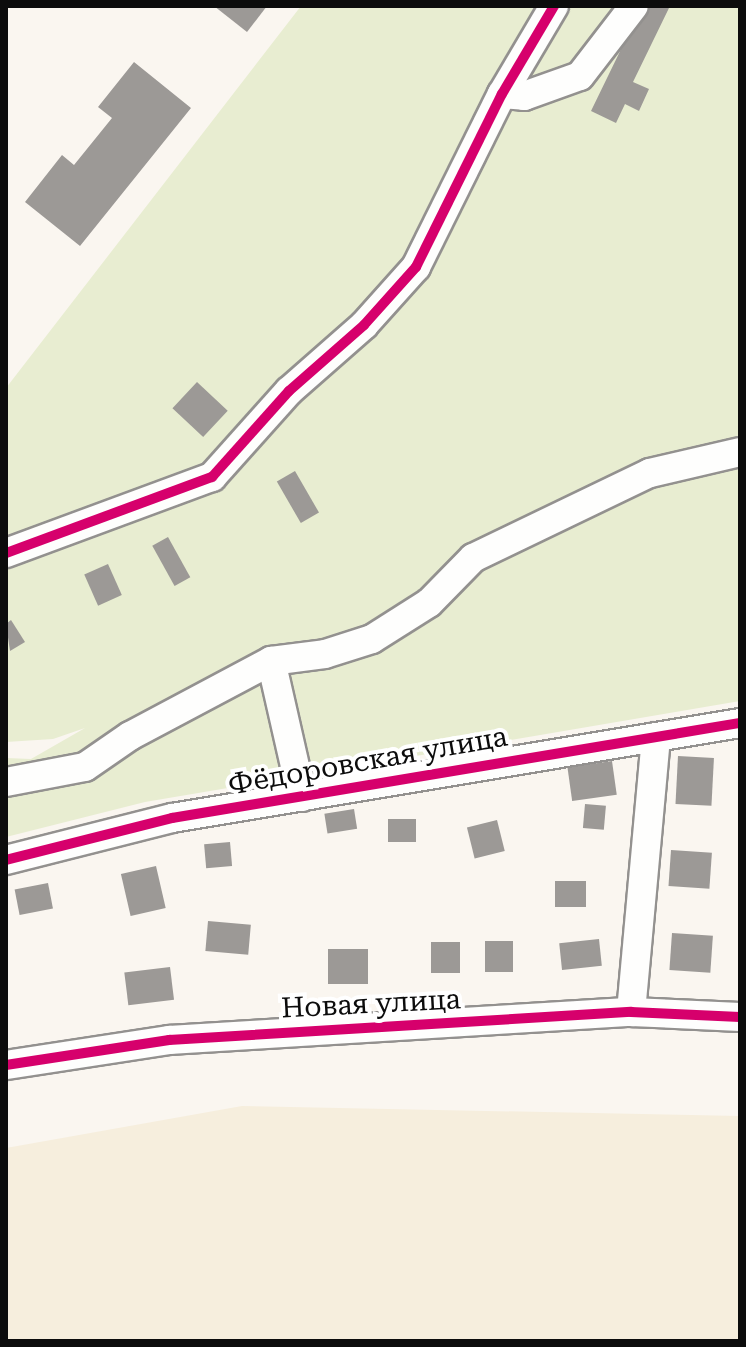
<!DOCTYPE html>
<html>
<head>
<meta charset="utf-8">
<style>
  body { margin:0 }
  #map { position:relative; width:746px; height:1347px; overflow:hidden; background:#faf6f0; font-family:"Roboto Serif",serif }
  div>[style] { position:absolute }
  .farmland>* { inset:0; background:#f6eedd }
  .green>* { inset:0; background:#e8edd1 }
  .building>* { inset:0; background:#9c9996; transform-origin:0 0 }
  .roads { filter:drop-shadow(2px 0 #93918f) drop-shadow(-2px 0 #93918f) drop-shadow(0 2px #93918f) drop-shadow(0 -2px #93918f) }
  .minor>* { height:28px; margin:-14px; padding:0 14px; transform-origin:14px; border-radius:14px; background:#fefefd }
  .cycleway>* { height:10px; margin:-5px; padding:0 5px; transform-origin:5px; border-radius:5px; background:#d6006c }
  span { translate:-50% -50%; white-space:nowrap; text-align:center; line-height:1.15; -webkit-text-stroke:8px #fff; paint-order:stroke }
  .street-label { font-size:28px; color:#0c0c0c }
  .frame { position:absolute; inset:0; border:8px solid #0c0c0c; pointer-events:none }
</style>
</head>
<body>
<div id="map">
  <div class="farmland">
    <i style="clip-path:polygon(242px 1106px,740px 1116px,740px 1341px,6px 1341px,6px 1148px)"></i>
  </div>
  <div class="green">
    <i style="clip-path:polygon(301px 6px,740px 6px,740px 701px,145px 802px,6px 837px,6px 758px,31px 759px,85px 728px,53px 739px,6px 742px,6px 388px)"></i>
  </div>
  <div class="building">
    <i style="clip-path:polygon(214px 6px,267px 6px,247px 32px)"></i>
    <i style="clip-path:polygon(642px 6px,669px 8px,633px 82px,649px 89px,639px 111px,625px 104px,616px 123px,591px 111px)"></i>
    <i style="clip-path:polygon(134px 62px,191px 108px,80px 246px,25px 202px,62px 155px,74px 165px,112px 118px,98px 107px)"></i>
    <i style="left:197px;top:382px;width:42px;height:36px;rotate:43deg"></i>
    <i style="left:295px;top:471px;width:48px;height:21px;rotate:60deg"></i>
    <i style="left:168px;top:537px;width:46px;height:18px;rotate:61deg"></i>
    <i style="left:108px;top:564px;width:34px;height:26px;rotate:66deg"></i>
    <i style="clip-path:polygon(11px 620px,25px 642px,10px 651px,6px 624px)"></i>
    <i style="left:678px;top:756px;width:36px;height:48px;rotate:3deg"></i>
    <i style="left:612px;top:761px;width:34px;height:45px;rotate:82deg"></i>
    <i style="left:585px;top:804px;width:21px;height:24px;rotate:5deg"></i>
    <i style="left:354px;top:809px;width:20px;height:30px;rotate:81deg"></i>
    <i style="left:388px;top:819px;width:28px;height:23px"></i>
    <i style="left:497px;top:820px;width:32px;height:31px;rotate:76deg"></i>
    <i style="left:230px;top:842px;width:24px;height:26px;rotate:85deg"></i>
    <i style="left:671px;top:850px;width:41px;height:36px;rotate:4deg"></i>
    <i style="left:156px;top:866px;width:43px;height:36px;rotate:77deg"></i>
    <i style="left:555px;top:881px;width:31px;height:26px"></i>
    <i style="left:48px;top:883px;width:26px;height:34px;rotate:79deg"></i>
    <i style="left:208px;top:921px;width:43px;height:30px;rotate:5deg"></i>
    <i style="left:672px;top:933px;width:41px;height:37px;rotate:4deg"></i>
    <i style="left:599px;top:939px;width:27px;height:40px;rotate:84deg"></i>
    <i style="left:485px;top:941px;width:28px;height:31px"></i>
    <i style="left:431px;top:942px;width:29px;height:31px"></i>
    <i style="left:328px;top:949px;width:40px;height:35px"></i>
    <i style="left:170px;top:967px;width:33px;height:46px;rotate:83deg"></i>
  </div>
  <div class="roads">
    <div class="minor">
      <i style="left:502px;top:94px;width:22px;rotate:5deg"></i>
      <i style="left:524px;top:96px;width:59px;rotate:-19.7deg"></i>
      <i style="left:580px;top:76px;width:88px;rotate:-52.4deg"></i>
      <i style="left:6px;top:553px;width:220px;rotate:-20.3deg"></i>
      <i style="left:212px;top:477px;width:115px;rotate:-48.2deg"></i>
      <i style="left:289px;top:391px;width:100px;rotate:-41.3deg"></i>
      <i style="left:364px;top:325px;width:78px;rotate:-48.1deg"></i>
      <i style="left:416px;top:267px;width:193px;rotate:-63.6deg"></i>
      <i style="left:502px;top:94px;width:102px;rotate:-59.4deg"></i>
      <i style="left:6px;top:782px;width:80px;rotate:-10.8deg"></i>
      <i style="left:85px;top:767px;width:55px;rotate:-34.6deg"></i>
      <i style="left:130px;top:736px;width:160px;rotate:-28deg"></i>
      <i style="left:302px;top:797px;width:139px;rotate:-102.8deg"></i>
      <i style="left:271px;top:661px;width:54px;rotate:-7.4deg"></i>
      <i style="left:325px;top:654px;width:49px;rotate:-17.7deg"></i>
      <i style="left:372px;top:639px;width:67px;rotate:-32.3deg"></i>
      <i style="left:429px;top:603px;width:63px;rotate:-45.6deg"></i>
      <i style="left:473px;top:558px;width:196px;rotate:-25.7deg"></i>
      <i style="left:650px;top:473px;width:92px;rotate:-13.1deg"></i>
      <i style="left:6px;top:860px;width:171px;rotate:-14.2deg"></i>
      <i style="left:172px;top:818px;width:576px;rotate:-9.5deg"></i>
      <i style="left:631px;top:1012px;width:276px;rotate:-84.8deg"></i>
      <i style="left:6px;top:1065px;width:165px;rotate:-8.7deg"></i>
      <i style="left:169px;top:1040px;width:463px;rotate:-3.5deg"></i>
      <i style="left:631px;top:1012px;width:109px;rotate:2.6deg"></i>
    </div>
  </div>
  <div class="cycleway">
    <i style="left:6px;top:553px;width:220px;rotate:-20.3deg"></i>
    <i style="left:212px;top:477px;width:115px;rotate:-48.2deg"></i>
    <i style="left:289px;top:391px;width:100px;rotate:-41.3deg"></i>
    <i style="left:364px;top:325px;width:78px;rotate:-48.1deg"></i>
    <i style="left:416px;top:267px;width:193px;rotate:-63.6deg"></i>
    <i style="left:502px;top:94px;width:102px;rotate:-59.4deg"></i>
    <i style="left:6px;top:860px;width:171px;rotate:-14.2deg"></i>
    <i style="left:172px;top:818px;width:576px;rotate:-9.5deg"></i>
    <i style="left:6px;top:1065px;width:165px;rotate:-8.7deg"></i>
    <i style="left:169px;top:1040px;width:463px;rotate:-3.5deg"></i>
    <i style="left:631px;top:1012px;width:109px;rotate:2.6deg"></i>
  </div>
  <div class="street-label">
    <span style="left:368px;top:761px;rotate:-10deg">Фёдоровская улица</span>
    <span style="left:371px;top:1004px;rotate:-3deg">Новая улица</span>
  </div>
  <div class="frame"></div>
</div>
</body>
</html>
